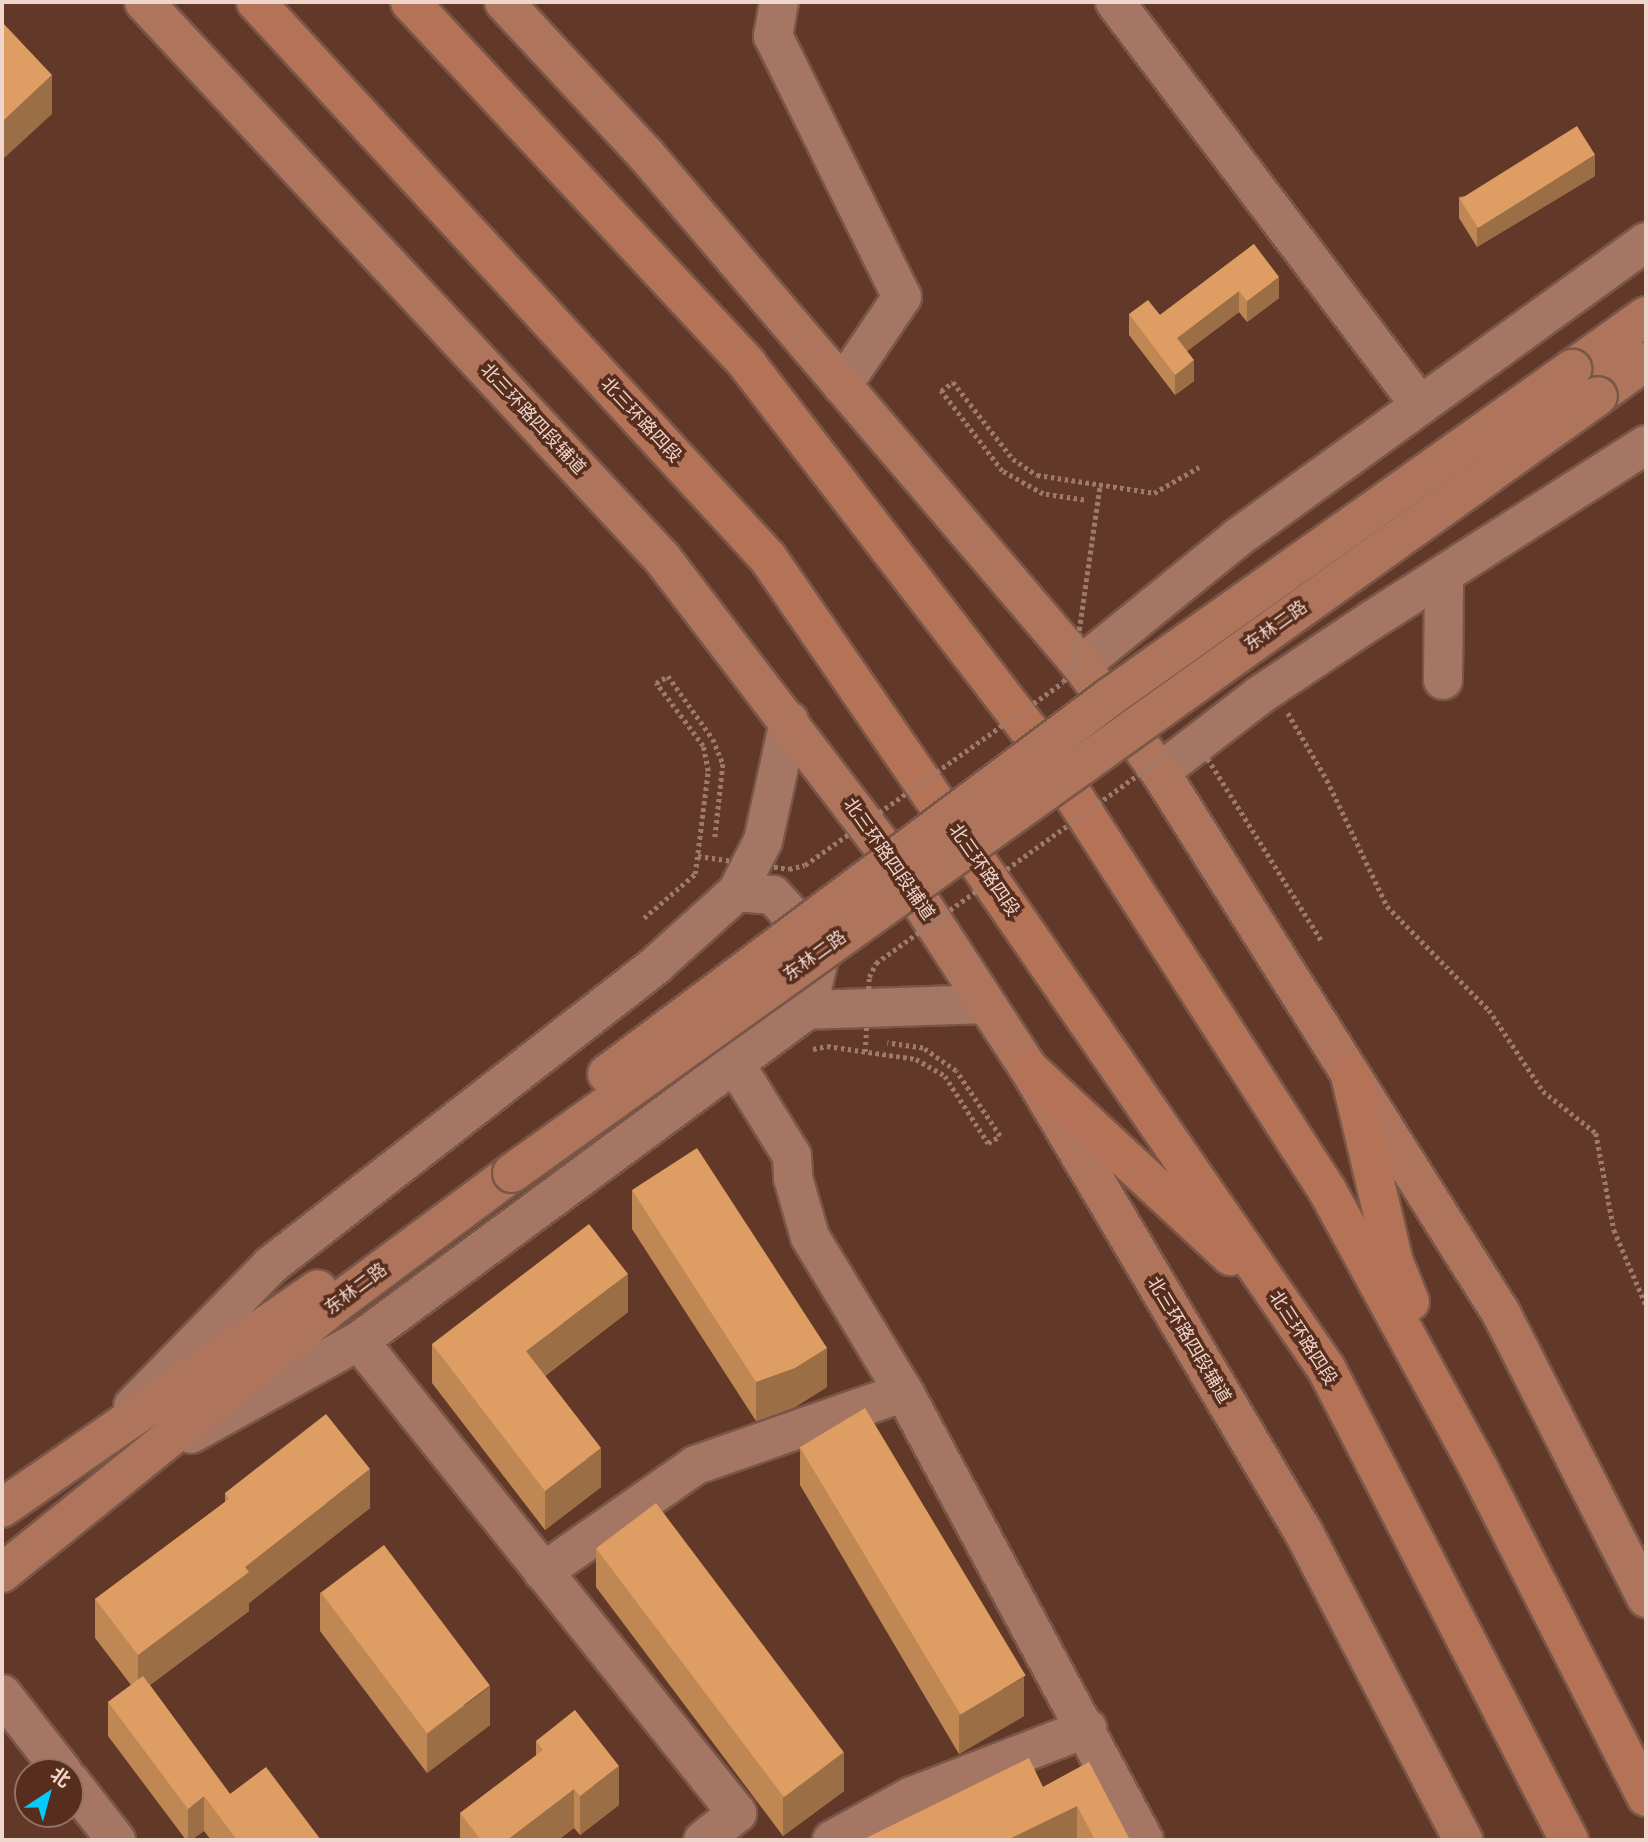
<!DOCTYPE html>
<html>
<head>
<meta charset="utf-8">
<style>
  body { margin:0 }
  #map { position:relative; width:1648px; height:1842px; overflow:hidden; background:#623928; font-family:Signika,"Noto Sans SC",sans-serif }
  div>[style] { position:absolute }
  .path>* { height:4.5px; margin-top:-2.25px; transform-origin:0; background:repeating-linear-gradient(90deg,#9d7a6c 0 3.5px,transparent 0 7px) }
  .roads { filter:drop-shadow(2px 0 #795647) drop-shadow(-2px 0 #795647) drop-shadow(0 2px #795647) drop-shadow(0 -2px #795647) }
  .minor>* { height:38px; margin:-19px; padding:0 19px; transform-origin:19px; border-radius:19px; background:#a57664 }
  .major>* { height:38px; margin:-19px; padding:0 19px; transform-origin:19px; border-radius:19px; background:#ae745c }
  .highway>* { height:38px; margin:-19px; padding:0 19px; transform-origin:19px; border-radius:19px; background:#b47257 }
  .path-bridge>* { height:4.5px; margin-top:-2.25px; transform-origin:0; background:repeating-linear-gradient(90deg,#9d7a6c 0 3.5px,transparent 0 7px) }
  .bridges { filter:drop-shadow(2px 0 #795647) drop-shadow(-2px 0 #795647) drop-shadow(0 2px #795647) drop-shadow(0 -2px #795647) }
  .major-bridge>* { height:38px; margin:-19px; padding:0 19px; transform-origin:19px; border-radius:19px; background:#ae745c }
  .wall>* { inset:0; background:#bf8754 }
  .shaded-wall>* { inset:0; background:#9b6e45 }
  .building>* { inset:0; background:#de9d62; transform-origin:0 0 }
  span { translate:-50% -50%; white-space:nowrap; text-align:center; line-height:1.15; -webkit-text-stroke:7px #572e1e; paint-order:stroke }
  .street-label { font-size:18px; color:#efd5cb }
  .frame { position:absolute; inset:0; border:4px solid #efd5cb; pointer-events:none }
  .north { position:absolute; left:14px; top:1758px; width:70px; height:70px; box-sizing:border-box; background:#572e1e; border:2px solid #947163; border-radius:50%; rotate:36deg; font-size:19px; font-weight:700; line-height:28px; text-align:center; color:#efd5cb }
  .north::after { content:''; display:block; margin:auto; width:24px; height:32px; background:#05cbf9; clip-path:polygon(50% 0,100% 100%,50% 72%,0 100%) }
</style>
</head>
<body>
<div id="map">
  <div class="path">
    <i style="left:1084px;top:500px;width:41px;rotate:-171.7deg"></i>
    <i style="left:1043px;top:494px;width:47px;rotate:-150.7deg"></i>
    <i style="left:1002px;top:471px;width:101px;rotate:-127.3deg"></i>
    <i style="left:941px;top:391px;width:15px;rotate:-37deg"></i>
    <i style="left:953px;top:382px;width:98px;rotate:52.1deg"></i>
    <i style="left:1013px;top:459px;width:29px;rotate:34deg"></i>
    <i style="left:1037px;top:475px;width:118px;rotate:8.7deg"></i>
    <i style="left:1154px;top:493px;width:52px;rotate:-30deg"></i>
    <i style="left:1288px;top:713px;width:78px;rotate:59.8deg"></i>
    <i style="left:1327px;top:780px;width:140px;rotate:64.5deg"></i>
    <i style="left:1387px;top:906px;width:146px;rotate:45.6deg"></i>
    <i style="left:1489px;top:1010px;width:97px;rotate:56.3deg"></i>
    <i style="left:1543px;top:1091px;width:68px;rotate:38.4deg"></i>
    <i style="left:1596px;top:1133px;width:99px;rotate:79.5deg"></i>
    <i style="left:1614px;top:1230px;width:82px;rotate:66.9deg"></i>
    <i style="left:644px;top:918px;width:67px;rotate:-40.8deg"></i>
    <i style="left:695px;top:874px;width:104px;rotate:-82.8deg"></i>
    <i style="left:708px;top:771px;width:25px;rotate:-101deg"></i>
    <i style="left:703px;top:746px;width:79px;rotate:-126.7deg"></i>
    <i style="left:656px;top:683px;width:14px;rotate:-30deg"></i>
    <i style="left:668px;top:676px;width:77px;rotate:54.5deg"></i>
    <i style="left:713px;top:739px;width:27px;rotate:68deg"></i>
    <i style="left:723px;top:764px;width:74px;rotate:96.2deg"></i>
    <i style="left:813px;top:1049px;width:14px;rotate:-12deg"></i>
    <i style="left:827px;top:1046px;width:90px;rotate:8.3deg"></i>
    <i style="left:916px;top:1059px;width:34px;rotate:30deg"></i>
    <i style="left:945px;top:1076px;width:80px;rotate:57.3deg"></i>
    <i style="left:988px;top:1143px;width:14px;rotate:-30deg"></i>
    <i style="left:1000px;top:1136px;width:78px;rotate:-124.1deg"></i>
    <i style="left:956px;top:1071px;width:40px;rotate:-145.1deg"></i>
    <i style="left:923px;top:1048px;width:36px;rotate:-172deg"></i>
  </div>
  <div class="roads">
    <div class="minor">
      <i style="left:779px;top:2px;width:35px;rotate:100deg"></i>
      <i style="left:773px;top:36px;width:291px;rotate:63.7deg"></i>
      <i style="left:902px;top:297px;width:107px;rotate:124deg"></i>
      <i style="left:1115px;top:2px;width:505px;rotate:52.88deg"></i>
      <i style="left:1081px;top:665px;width:201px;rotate:-39.1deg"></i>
      <i style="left:1237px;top:538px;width:505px;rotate:-35.89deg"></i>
      <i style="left:1443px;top:680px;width:104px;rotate:-89.4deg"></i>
      <i style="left:1160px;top:772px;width:126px;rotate:-37.6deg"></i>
      <i style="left:1260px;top:695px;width:135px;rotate:-33.8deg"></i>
      <i style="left:1372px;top:620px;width:325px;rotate:-32.6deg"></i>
      <i style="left:737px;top:892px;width:36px;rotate:5deg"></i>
      <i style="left:773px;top:895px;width:55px;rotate:47.9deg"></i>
      <i style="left:810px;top:936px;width:25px;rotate:69deg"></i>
      <i style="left:819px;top:959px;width:52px;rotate:103.2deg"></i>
      <i style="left:735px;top:1064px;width:108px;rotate:58.2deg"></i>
      <i style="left:792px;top:1156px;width:22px;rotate:87deg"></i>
      <i style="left:793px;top:1178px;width:61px;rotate:73.9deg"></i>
      <i style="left:810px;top:1237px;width:181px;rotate:58.8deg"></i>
      <i style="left:359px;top:1341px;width:605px;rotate:51.31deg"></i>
      <i style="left:737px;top:1813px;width:43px;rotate:141.5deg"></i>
      <i style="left:133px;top:1406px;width:197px;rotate:-45.6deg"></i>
      <i style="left:271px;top:1265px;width:489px;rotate:-37.9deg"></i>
      <i style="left:657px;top:964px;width:108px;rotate:-42deg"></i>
      <i style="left:737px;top:892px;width:57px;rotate:-63deg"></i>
      <i style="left:763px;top:841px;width:123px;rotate:-77.8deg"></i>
      <i style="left:191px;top:1434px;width:192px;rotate:-29deg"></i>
      <i style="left:359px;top:1341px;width:557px;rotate:-36.46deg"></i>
      <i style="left:807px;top:1010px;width:177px;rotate:-1.9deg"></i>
      <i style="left:543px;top:1572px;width:187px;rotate:-35deg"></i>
      <i style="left:696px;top:1465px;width:220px;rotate:-19.3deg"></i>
      <i style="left:904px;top:1392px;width:508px;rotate:61.82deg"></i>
      <i style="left:2px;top:1694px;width:99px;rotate:52deg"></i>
      <i style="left:70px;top:1781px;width:75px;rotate:52.1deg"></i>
      <i style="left:832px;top:1840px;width:91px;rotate:-28.8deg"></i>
      <i style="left:912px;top:1796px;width:188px;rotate:-21.2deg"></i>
    </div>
    <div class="major">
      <i style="left:144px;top:2px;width:760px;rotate:47.03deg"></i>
      <i style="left:662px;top:558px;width:384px;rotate:52.6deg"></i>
      <i style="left:895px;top:863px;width:246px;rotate:57deg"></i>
      <i style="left:1029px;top:1069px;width:539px;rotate:59.35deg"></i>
      <i style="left:1304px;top:1533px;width:346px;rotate:62.6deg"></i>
      <i style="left:504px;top:2px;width:210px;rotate:47.1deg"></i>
      <i style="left:647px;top:156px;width:669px;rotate:49.55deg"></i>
      <i style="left:1081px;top:665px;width:133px;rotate:53.6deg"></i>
      <i style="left:1160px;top:772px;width:640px;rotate:57.78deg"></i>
      <i style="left:1501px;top:1313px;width:320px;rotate:63deg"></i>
      <i style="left:1572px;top:369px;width:91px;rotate:-35.6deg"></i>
      <i style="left:1598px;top:396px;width:59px;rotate:-36.1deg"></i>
      <i style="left:2px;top:1508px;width:384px;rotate:-34.7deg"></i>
      <i style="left:2px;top:1573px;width:432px;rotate:-38.9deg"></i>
      <i style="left:338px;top:1302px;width:217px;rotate:-36.6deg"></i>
    </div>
    <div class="highway">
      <i style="left:256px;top:2px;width:756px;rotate:47.36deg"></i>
      <i style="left:768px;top:558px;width:984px;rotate:55.44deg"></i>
      <i style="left:1326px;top:1368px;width:531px;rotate:62.76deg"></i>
      <i style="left:410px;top:2px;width:495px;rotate:47deg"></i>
      <i style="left:747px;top:364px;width:480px;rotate:52.4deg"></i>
      <i style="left:1040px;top:744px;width:530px;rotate:57.24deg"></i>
      <i style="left:1327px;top:1190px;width:318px;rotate:61.4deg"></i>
      <i style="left:1479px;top:1469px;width:368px;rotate:63deg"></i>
      <i style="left:1029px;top:1069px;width:275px;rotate:42.9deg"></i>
      <i style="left:1350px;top:1075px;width:192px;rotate:76.8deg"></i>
      <i style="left:1394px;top:1262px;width:43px;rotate:68.2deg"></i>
    </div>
  </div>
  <div class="path-bridge">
    <i style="left:698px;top:856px;width:92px;rotate:8.1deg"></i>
    <i style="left:789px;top:869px;width:16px;rotate:-14deg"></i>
    <i style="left:805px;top:865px;width:316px;rotate:-35.3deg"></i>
    <i style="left:1063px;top:682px;width:20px;rotate:-57deg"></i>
    <i style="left:1074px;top:665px;width:182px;rotate:-81.8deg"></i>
    <i style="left:865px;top:1052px;width:75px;rotate:-86.9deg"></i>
    <i style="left:869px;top:977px;width:16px;rotate:-63deg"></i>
    <i style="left:876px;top:963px;width:390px;rotate:-35.7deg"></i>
    <i style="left:1193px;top:735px;width:245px;rotate:58deg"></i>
  </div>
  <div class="bridges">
    <div class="major-bridge">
      <i style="left:607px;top:1074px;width:629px;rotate:-36.85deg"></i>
      <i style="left:1110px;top:697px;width:567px;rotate:-35.37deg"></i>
      <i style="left:512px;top:1173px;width:1335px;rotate:-35.58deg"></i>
    </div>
  </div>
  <div class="wall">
    <i style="clip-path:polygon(1595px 176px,1477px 247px,1459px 218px,1459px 197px)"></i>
    <i style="clip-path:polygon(1254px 244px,1279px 298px,1247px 322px,1239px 312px,1187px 351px,1194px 381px,1175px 395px,1129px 335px,1129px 314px,1160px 315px)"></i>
    <i style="clip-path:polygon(632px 1190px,827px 1387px,795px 1407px,756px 1421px,632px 1229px)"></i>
    <i style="clip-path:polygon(628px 1312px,545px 1376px,601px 1487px,545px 1530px,432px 1383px,432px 1344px)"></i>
    <i style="clip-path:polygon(800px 1447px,1024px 1716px,959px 1754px,800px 1485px)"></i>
    <i style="clip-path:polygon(225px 1493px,370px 1508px,249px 1603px,249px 1611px,150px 1685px,230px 1794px,321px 1840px,211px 1840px,204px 1831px,191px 1840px,186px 1840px,108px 1736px,108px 1702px,131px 1685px,95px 1638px,95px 1599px,225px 1502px)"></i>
    <i style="clip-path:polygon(596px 1548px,844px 1791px,783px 1836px,596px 1587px)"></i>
    <i style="clip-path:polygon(320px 1592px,490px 1725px,427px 1773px,320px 1631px)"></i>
    <i style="clip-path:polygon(536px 1741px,619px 1805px,580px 1835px,574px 1828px,558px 1840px,460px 1840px,460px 1813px,536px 1756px)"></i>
    <i style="clip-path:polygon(1089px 1762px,1130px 1840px,862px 1840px,1043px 1787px)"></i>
  </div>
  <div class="shaded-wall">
    <i style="clip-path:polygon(52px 75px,52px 114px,2px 160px,2px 122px)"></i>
    <i style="clip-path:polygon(1595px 155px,1595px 176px,1477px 247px,1477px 227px)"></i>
    <i style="clip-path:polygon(1279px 277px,1279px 298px,1247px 322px,1247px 301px)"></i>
    <i style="clip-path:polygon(1239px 291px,1239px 312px,1177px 359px,1177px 338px)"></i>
    <i style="clip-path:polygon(1194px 360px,1194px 381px,1175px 395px,1175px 375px)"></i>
    <i style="clip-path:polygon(628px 1274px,628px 1312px,526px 1390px,526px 1351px)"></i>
    <i style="clip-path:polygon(827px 1348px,827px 1387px,795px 1407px,756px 1421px,756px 1382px)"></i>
    <i style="clip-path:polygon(601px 1448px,601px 1487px,545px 1530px,545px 1491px)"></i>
    <i style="clip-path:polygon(370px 1469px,370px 1508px,249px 1603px,249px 1611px,138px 1694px,138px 1655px,245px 1567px)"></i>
    <i style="clip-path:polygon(1024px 1677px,1024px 1716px,959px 1754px,959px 1715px)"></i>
    <i style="clip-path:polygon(490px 1686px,490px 1725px,427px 1773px,427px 1734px)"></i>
    <i style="clip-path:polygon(844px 1752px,844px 1791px,783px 1836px,783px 1797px)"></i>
    <i style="clip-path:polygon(619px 1766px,619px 1805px,580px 1835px,580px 1796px)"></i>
    <i style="clip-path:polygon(574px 1789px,574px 1828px,558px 1840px,507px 1840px)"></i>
    <i style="clip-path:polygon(204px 1796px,204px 1831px,191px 1840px,188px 1840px,188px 1809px)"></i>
    <i style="clip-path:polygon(1077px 1806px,1077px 1840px,1007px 1840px)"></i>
  </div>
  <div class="building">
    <i style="clip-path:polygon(2px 22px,52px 75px,2px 122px)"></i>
    <i style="left:1577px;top:126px;width:34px;height:138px;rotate:58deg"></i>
    <i style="clip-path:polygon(1254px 244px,1279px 277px,1247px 301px,1239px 291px,1177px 338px,1194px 360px,1175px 375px,1129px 314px,1148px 300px,1160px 315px)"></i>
    <i style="clip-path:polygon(697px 1148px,827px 1348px,795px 1368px,756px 1382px,632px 1190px)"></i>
    <i style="clip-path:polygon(589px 1224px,628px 1274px,526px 1351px,601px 1448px,545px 1491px,432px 1344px)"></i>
    <i style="left:865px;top:1408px;width:312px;height:76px;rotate:59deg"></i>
    <i style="clip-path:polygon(326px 1414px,370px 1469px,245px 1567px,249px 1572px,138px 1655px,95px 1599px,229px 1499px,225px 1493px)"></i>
    <i style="left:656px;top:1503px;width:312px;height:75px;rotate:53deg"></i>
    <i style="left:384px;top:1545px;width:176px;height:79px;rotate:53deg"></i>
    <i style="clip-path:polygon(143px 1676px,230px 1794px,266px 1767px,321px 1840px,237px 1840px,204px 1796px,188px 1809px,108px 1702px)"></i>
    <i style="clip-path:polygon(575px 1710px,619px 1766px,580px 1796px,574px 1789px,507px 1840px,481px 1840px,460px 1813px,543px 1750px,536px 1741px)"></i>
    <i style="clip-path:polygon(1029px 1758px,1043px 1787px,1089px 1762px,1130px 1840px,1095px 1840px,1077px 1806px,1007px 1840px,862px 1840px)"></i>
  </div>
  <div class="street-label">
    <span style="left:533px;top:419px;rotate:47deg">北三环路四段辅道</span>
    <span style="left:641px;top:420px;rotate:47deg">北三环路四段</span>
    <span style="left:1276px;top:626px;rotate:-36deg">东林二路</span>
    <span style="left:889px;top:859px;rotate:55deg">北三环路四段辅道</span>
    <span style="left:984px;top:870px;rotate:55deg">北三环路四段</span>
    <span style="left:815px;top:956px;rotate:-36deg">东林二路</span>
    <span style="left:356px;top:1289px;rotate:-37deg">东林二路</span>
    <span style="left:1303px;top:1338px;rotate:57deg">北三环路四段</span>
    <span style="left:1189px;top:1340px;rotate:59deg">北三环路四段辅道</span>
  </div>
  <div class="frame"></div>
  <div class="north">北</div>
</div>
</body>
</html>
